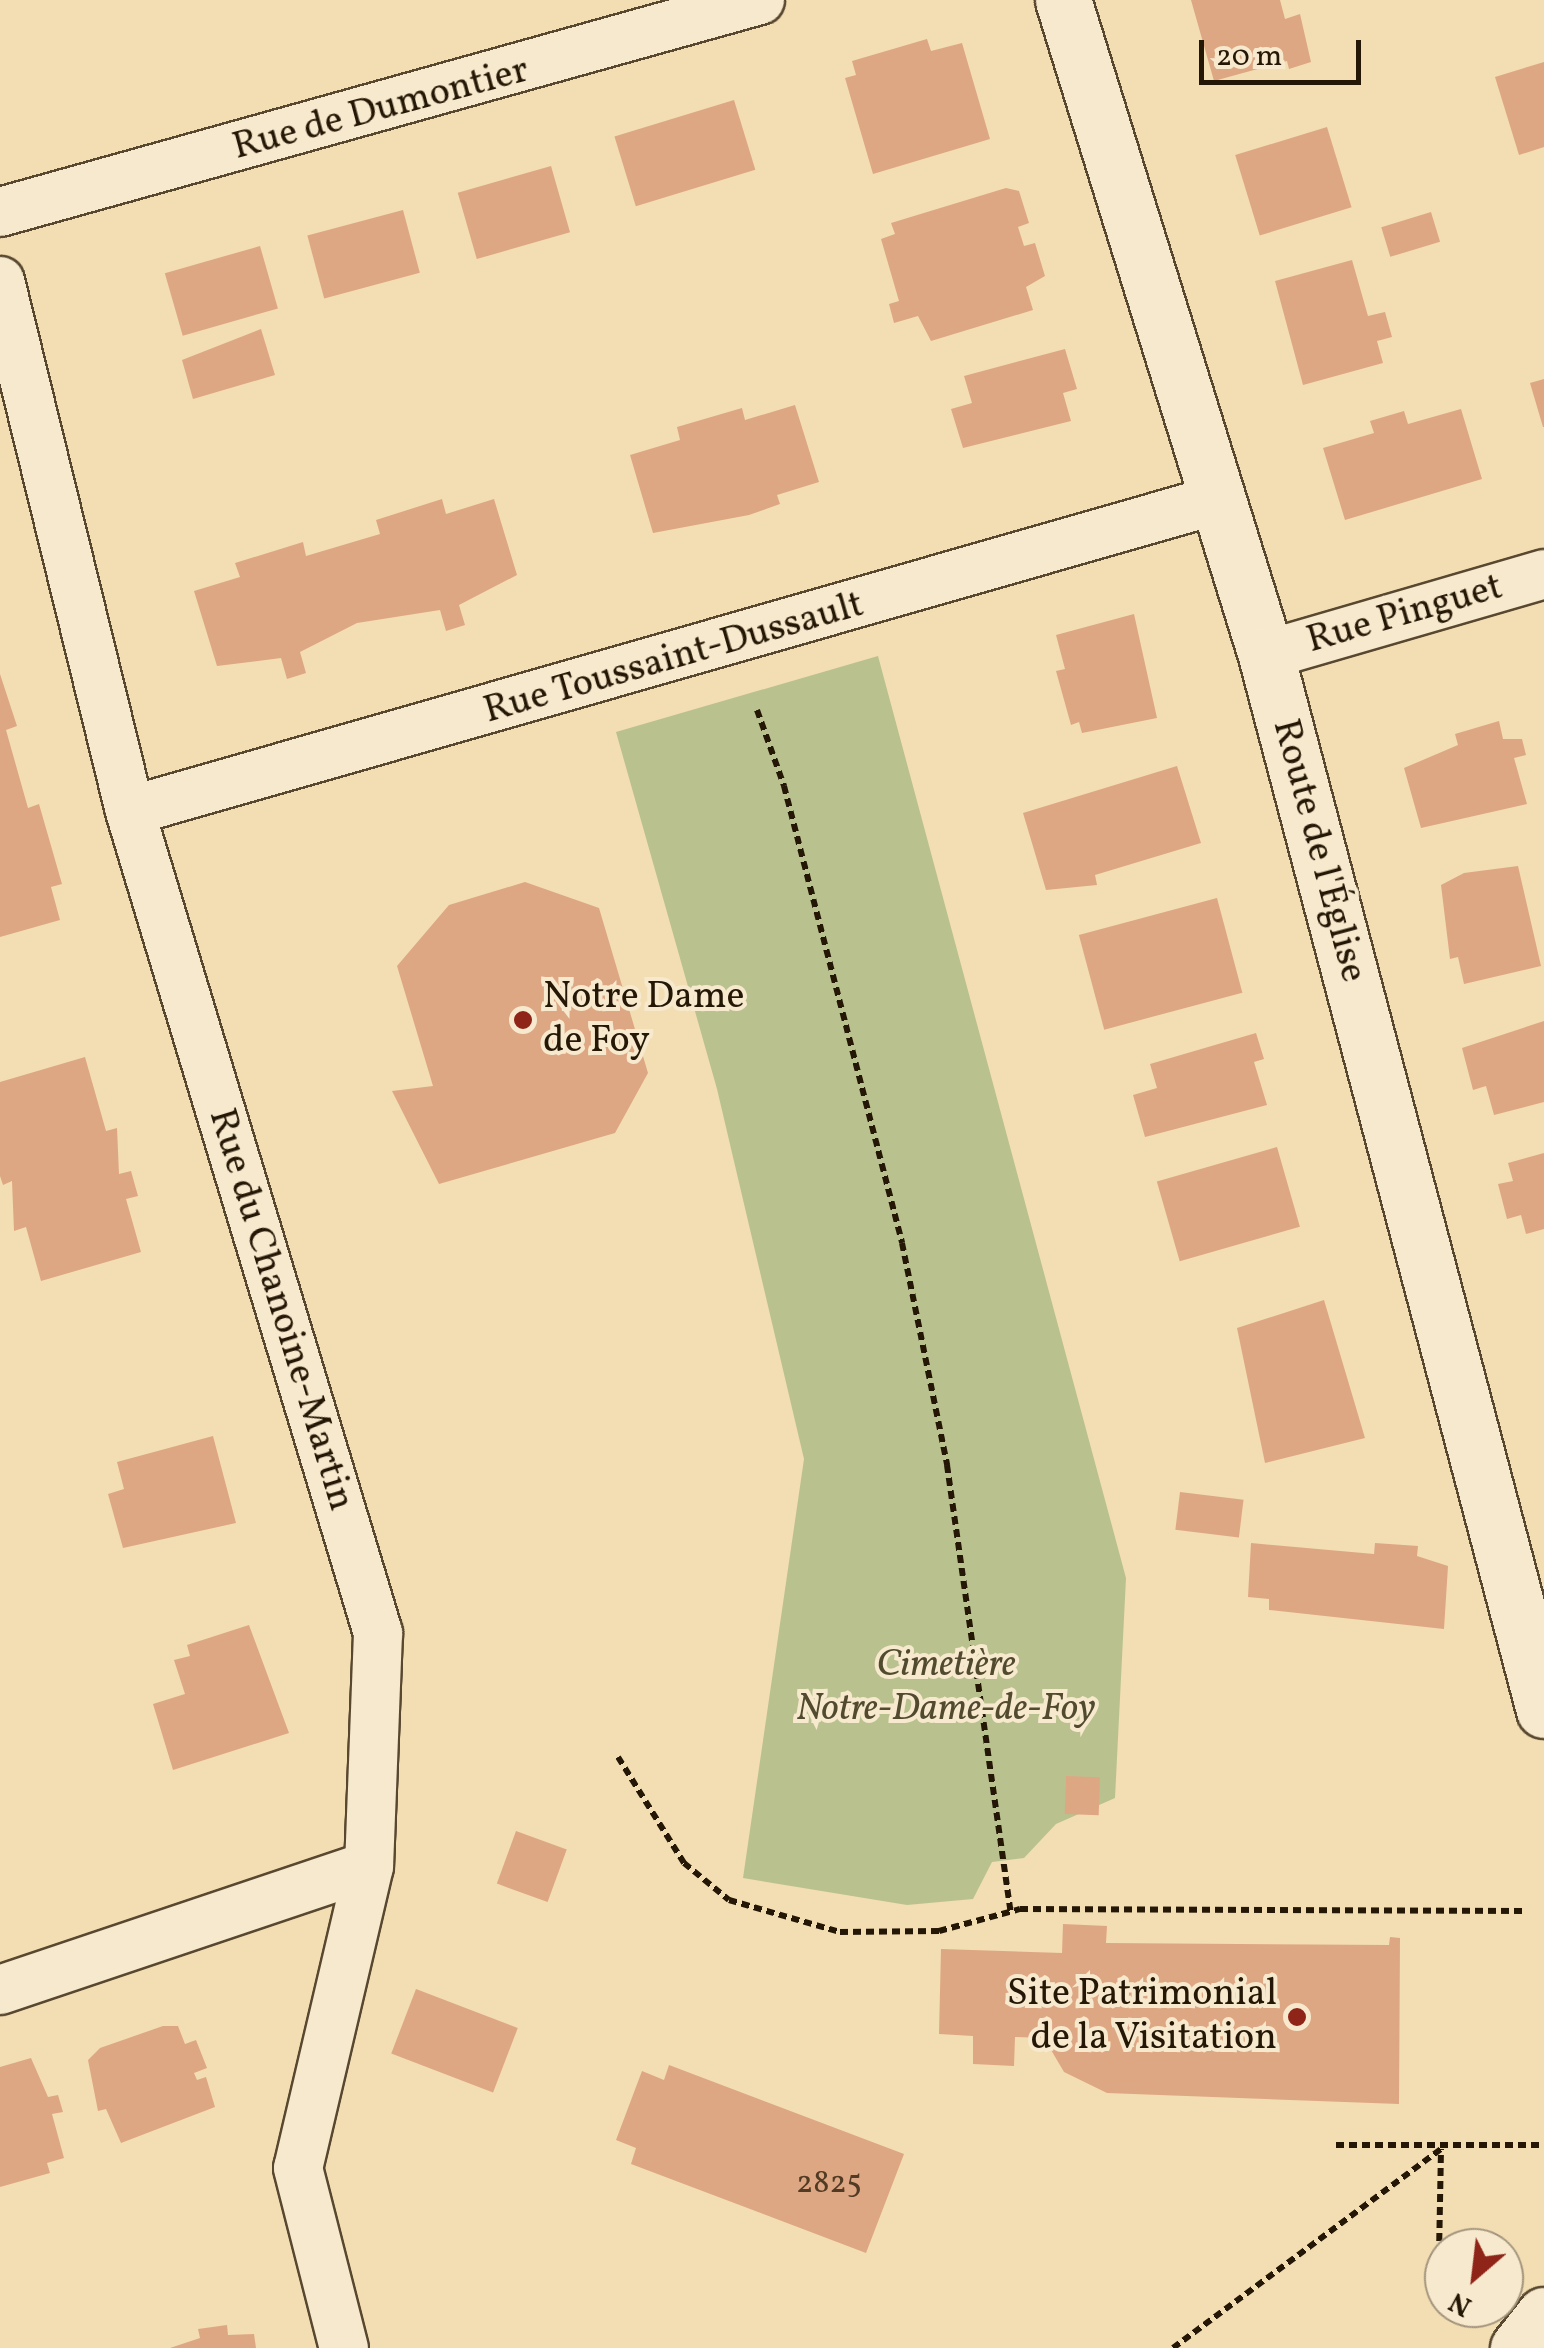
<!DOCTYPE html>
<html>
<head>
<meta charset="utf-8">
<style>
  body { margin:0 }
  #map { position:relative; width:1544px; height:2348px; overflow:hidden; background:#f3ddb2; font-family:Vollkorn,serif }
  div>[style] { position:absolute }
  .green>* { inset:0; background:#b9c28e }
  .building>* { inset:0; background:#dea783; transform-origin:0 0 }
  .path>* { height:6px; margin-top:-3px; transform-origin:0; background:repeating-linear-gradient(90deg,#241705 0 8px,transparent 0 13px) }
  .roads { filter:drop-shadow(2px 0 #584830) drop-shadow(-2px 0 #584830) drop-shadow(0 2px #584830) drop-shadow(0 -2px #584830) }
  .street>* { height:48px; margin:-24px; padding:0 24px; transform-origin:24px; border-radius:24px; background:#f7e9cd }
  .secondary>* { height:55px; margin:-27.5px; padding:0 27.5px; transform-origin:27.5px; border-radius:27.5px; background:#f7e9cd }
  .dots>* { width:28px; height:28px; translate:-50% -50%; box-sizing:border-box; border:5px solid #f7e9cd; border-radius:50% }
  span { translate:-50% -50%; white-space:nowrap; text-align:center; line-height:1.15; -webkit-text-stroke:8px #f7e9cd; paint-order:stroke }
  .number-label { font-size:32px; color:#523b24 }
  .number-label span { -webkit-text-stroke-width:0 }
  .street-label { font-size:38px; color:#241705 }
  .poi-label { font-size:38px; color:#241705 }
  .left { translate:0 -50%; text-align:left }
  .right { translate:-100% -50%; text-align:right }
  .park-label { font-size:38px; color:#514a2e; font-style:italic }
  .north { position:absolute; left:1424px; top:2228px; width:100px; height:100px; box-sizing:border-box; background:#f7e9cd; border:2px solid #a3957d; border-radius:50%; rotate:208deg; font-size:28px; font-weight:700; line-height:40px; text-align:center; color:#241705 }
  .north::after { content:''; display:block; margin:auto; width:35px; height:45px; background:#8f2418; clip-path:polygon(50% 0,100% 100%,50% 72%,0 100%) }
  .scale { position:absolute; left:1199px; top:40px; width:162px; height:45px; box-sizing:border-box; border:5px solid #241705; border-top:0; padding-left:12px; font-size:30px; line-height:35px; white-space:nowrap; color:#241705; -webkit-text-stroke:8px #f7e9cd; paint-order:stroke }
</style>
</head>
<body>
<div id="map">
  <div class="green">
    <i style="clip-path:polygon(878px 656px,1126px 1578px,1115px 1798px,1056px 1824px,1024px 1858px,992px 1862px,973px 1899px,907px 1905px,743px 1878px,804px 1459px,717px 1089px,616px 732px)"></i>
  </div>
  <div class="building">
    <i style="clip-path:polygon(1191px 0,1280px 0,1285px 19px,1300px 14px,1311px 62px,1289px 69px,1287px 61px,1214px 81px)"></i>
    <i style="clip-path:polygon(927px 39px,931px 51px,962px 43px,990px 139px,873px 174px,845px 78px,856px 75px,852px 61px)"></i>
    <i style="clip-path:polygon(1544px 62px,1544px 147px,1519px 155px,1495px 77px)"></i>
    <i style="left:734px;top:100px;width:73px;height:125px;rotate:73deg"></i>
    <i style="left:1327px;top:127px;width:84px;height:96px;rotate:73deg"></i>
    <i style="left:551px;top:166px;width:69px;height:97px;rotate:74deg"></i>
    <i style="clip-path:polygon(1006px 188px,1019px 191px,1029px 223px,1018px 227px,1024px 246px,1035px 243px,1045px 276px,1026px 287px,1033px 310px,931px 341px,918px 316px,894px 323px,889px 304px,899px 301px,881px 239px,895px 234px,891px 223px)"></i>
    <i style="left:403px;top:210px;width:65px;height:99px;rotate:75deg"></i>
    <i style="left:1431px;top:212px;width:31px;height:52px;rotate:73deg"></i>
    <i style="left:260px;top:246px;width:65px;height:99px;rotate:74deg"></i>
    <i style="clip-path:polygon(1352px 260px,1368px 316px,1385px 312px,1392px 337px,1377px 341px,1383px 363px,1303px 385px,1275px 281px)"></i>
    <i style="clip-path:polygon(261px 329px,275px 375px,193px 399px,182px 360px)"></i>
    <i style="clip-path:polygon(1065px 349px,1077px 389px,1063px 393px,1071px 421px,963px 448px,951px 409px,972px 403px,964px 376px)"></i>
    <i style="clip-path:polygon(1544px 379px,1544px 427px,1543px 427px,1530px 383px)"></i>
    <i style="clip-path:polygon(795px 405px,819px 482px,777px 495px,780px 504px,749px 515px,653px 533px,630px 455px,680px 440px,677px 427px,742px 408px,745px 420px)"></i>
    <i style="clip-path:polygon(1461px 409px,1482px 479px,1345px 520px,1323px 448px,1374px 433px,1370px 421px,1404px 411px,1408px 424px)"></i>
    <i style="clip-path:polygon(442px 499px,446px 514px,494px 499px,517px 575px,459px 605px,465px 625px,446px 631px,440px 610px,357px 623px,300px 652px,306px 673px,287px 679px,281px 658px,217px 666px,194px 591px,240px 577px,235px 563px,303px 542px,306px 556px,380px 534px,376px 520px)"></i>
    <i style="clip-path:polygon(1134px 614px,1157px 718px,1082px 733px,1079px 722px,1071px 725px,1056px 671px,1065px 669px,1056px 635px)"></i>
    <i style="clip-path:polygon(0 674px,17px 726px,6px 730px,28px 808px,39px 804px,62px 884px,51px 887px,60px 920px,0 937px)"></i>
    <i style="clip-path:polygon(1499px 721px,1503px 739px,1522px 739px,1526px 755px,1514px 758px,1527px 804px,1421px 828px,1404px 768px,1458px 745px,1455px 734px)"></i>
    <i style="clip-path:polygon(1177px 766px,1201px 843px,1095px 875px,1097px 885px,1046px 890px,1023px 813px)"></i>
    <i style="clip-path:polygon(1518px 866px,1541px 966px,1464px 984px,1458px 957px,1450px 959px,1441px 885px,1464px 873px)"></i>
    <i style="clip-path:polygon(525px 882px,599px 908px,648px 1073px,615px 1133px,439px 1184px,392px 1091px,433px 1086px,397px 966px,449px 905px)"></i>
    <i style="left:1217px;top:898px;width:98px;height:143px;rotate:75deg"></i>
    <i style="clip-path:polygon(1544px 1021px,1544px 1102px,1494px 1115px,1486px 1086px,1473px 1090px,1462px 1048px)"></i>
    <i style="clip-path:polygon(1256px 1033px,1264px 1059px,1254px 1062px,1267px 1105px,1145px 1137px,1133px 1095px,1157px 1088px,1150px 1064px)"></i>
    <i style="clip-path:polygon(85px 1057px,106px 1131px,117px 1128px,119px 1174px,131px 1171px,138px 1196px,126px 1199px,141px 1252px,41px 1281px,26px 1227px,14px 1231px,12px 1181px,3px 1185px,0 1176px,0 1082px)"></i>
    <i style="left:1277px;top:1147px;width:83px;height:125px;rotate:74deg"></i>
    <i style="clip-path:polygon(1544px 1153px,1544px 1229px,1526px 1234px,1521px 1215px,1507px 1219px,1498px 1184px,1513px 1181px,1508px 1163px)"></i>
    <i style="clip-path:polygon(1324px 1300px,1365px 1438px,1265px 1463px,1237px 1328px)"></i>
    <i style="clip-path:polygon(213px 1436px,236px 1523px,123px 1548px,108px 1494px,124px 1489px,117px 1462px)"></i>
    <i style="left:1180px;top:1492px;width:64px;height:38px;rotate:7deg"></i>
    <i style="clip-path:polygon(1251px 1543px,1374px 1554px,1375px 1543px,1418px 1546px,1417px 1556px,1448px 1566px,1444px 1629px,1269px 1610px,1269px 1599px,1248px 1597px)"></i>
    <i style="clip-path:polygon(249px 1625px,289px 1733px,173px 1770px,153px 1704px,185px 1694px,174px 1660px,190px 1656px,187px 1645px)"></i>
    <i style="left:1066px;top:1776px;width:34px;height:38px;rotate:2deg"></i>
    <i style="left:516px;top:1831px;width:54px;height:56px;rotate:20deg"></i>
    <i style="clip-path:polygon(1063px 1924px,1107px 1926px,1106px 1943px,1389px 1945px,1390px 1937px,1400px 1938px,1399px 2104px,1107px 2093px,1064px 2072px,1044px 2038px,1015px 2037px,1014px 2066px,973px 2064px,973px 2036px,939px 2034px,941px 1949px,1062px 1953px)"></i>
    <i style="left:416px;top:1989px;width:109px;height:69px;rotate:21deg"></i>
    <i style="clip-path:polygon(163px 2026px,178px 2026px,185px 2044px,196px 2040px,207px 2068px,194px 2073px,197px 2080px,206px 2077px,215px 2107px,121px 2143px,106px 2109px,98px 2111px,88px 2060px,100px 2048px)"></i>
    <i style="clip-path:polygon(31px 2058px,48px 2097px,58px 2095px,63px 2112px,52px 2114px,64px 2158px,47px 2163px,50px 2173px,0 2187px,0 2067px)"></i>
    <i style="clip-path:polygon(669px 2065px,904px 2154px,866px 2253px,631px 2164px,636px 2148px,616px 2140px,642px 2071px,664px 2080px)"></i>
    <i style="clip-path:polygon(227px 2325px,228px 2335px,254px 2334px,256px 2348px,170px 2348px,200px 2338px,198px 2329px)"></i>
  </div>
  <div class="path">
    <i style="left:757px;top:710px;width:81px;rotate:70.4deg"></i>
    <i style="left:784px;top:786px;width:472px;rotate:75.5deg"></i>
    <i style="left:902px;top:1243px;width:227px;rotate:78.5deg"></i>
    <i style="left:947px;top:1465px;width:452px;rotate:81.9deg"></i>
    <i style="left:618px;top:1757px;width:125px;rotate:58.1deg"></i>
    <i style="left:684px;top:1863px;width:58px;rotate:39.4deg"></i>
    <i style="left:729px;top:1900px;width:116px;rotate:16.1deg"></i>
    <i style="left:840px;top:1932px;width:99px;rotate:-0.6deg"></i>
    <i style="left:939px;top:1931px;width:84px;rotate:-15.2deg"></i>
    <i style="left:1020px;top:1909px;width:504px;rotate:0.23deg"></i>
    <i style="left:1336px;top:2145px;width:208px"></i>
    <i style="left:1438px;top:2306px;width:157px;rotate:-88.9deg"></i>
    <i style="left:1173px;top:2348px;width:334px;rotate:-36.6deg"></i>
  </div>
  <div class="roads">
    <div class="street">
      <i style="left:0;top:212px;width:789px;rotate:-15.59deg"></i>
      <i style="left:0;top:281px;width:546px;rotate:76.22deg"></i>
      <i style="left:130px;top:811px;width:859px;rotate:73.21deg"></i>
      <i style="left:378px;top:1633px;width:233px;rotate:92.2deg"></i>
      <i style="left:369px;top:1866px;width:310px;rotate:103.2deg"></i>
      <i style="left:298px;top:2168px;width:186px;rotate:75.7deg"></i>
      <i style="left:1266px;top:655px;width:290px;rotate:-16.2deg"></i>
      <i style="left:130px;top:811px;width:1130px;rotate:-15.98deg"></i>
      <i style="left:0;top:1990px;width:389px;rotate:-18.6deg"></i>
    </div>
    <div class="secondary">
      <i style="left:1063px;top:0;width:686px;rotate:72.78deg"></i>
      <i style="left:1266px;top:655px;width:1091px;rotate:75.24deg"></i>
      <i style="left:1518px;top:2348px;width:42px;rotate:-51.8deg"></i>
    </div>
  </div>
  <div class="dots">
    <i style="left:523px;top:1020px;background:#8f2418"></i>
    <i style="left:1297px;top:2017px;background:#8f2418"></i>
  </div>
  <div class="number-label">
    <span style="left:829px;top:2184px">2825</span>
  </div>
  <div class="street-label">
    <span style="left:381px;top:110px;rotate:-15deg">Rue de Dumontier</span>
    <span style="left:1405px;top:615px;rotate:-16deg">Rue Pinguet</span>
    <span style="left:674px;top:659px;rotate:-16deg">Rue Toussaint-Dussault</span>
    <span style="left:1318px;top:851px;rotate:75deg">Route de l'Église</span>
    <span style="left:280px;top:1310px;rotate:73deg">Rue du Chanoine-Martin</span>
  </div>
  <div class="poi-label">
    <span class="left" style="left:543px;top:1020px">Notre Dame<br>de Foy</span>
    <span class="right" style="left:1277px;top:2017px">Site Patrimonial<br>de la Visitation</span>
  </div>
  <div class="park-label">
    <span style="left:946px;top:1688px">Cimetière<br>Notre-Dame-de-Foy</span>
  </div>
  <div class="north">N</div>
  <div class="scale">20 m</div>
</div>
</body>
</html>
